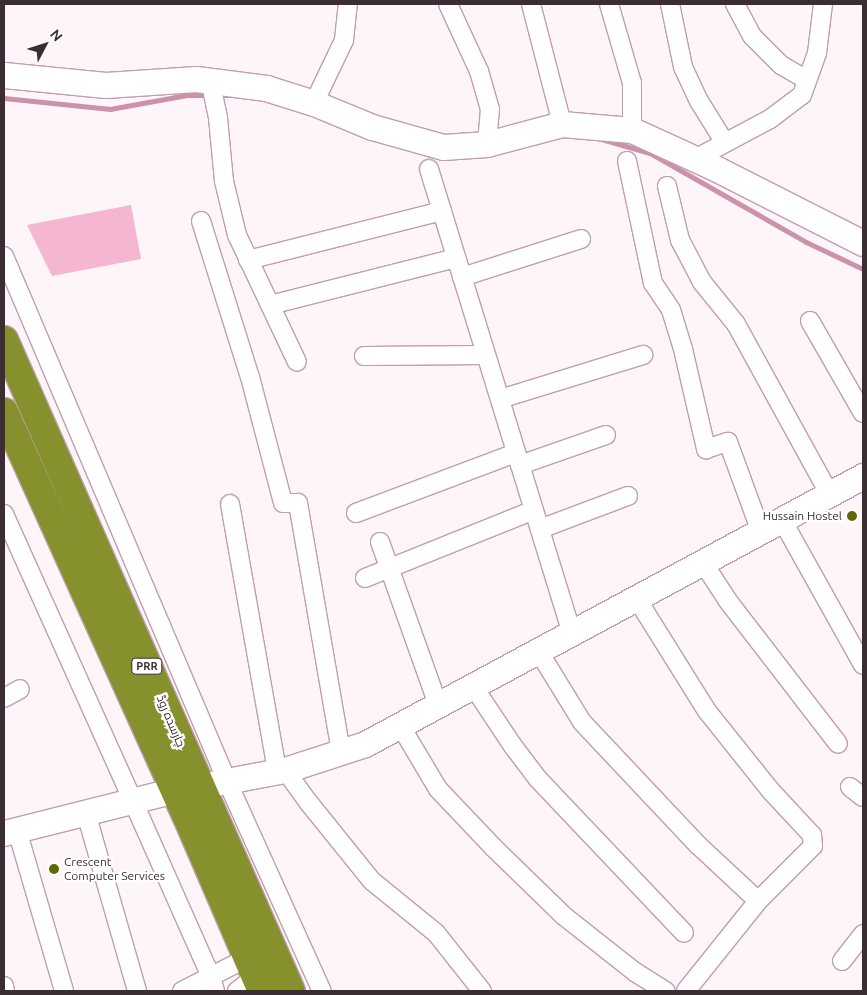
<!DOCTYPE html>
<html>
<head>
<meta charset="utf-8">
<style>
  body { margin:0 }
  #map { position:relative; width:867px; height:995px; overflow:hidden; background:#fdf5f8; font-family:Ubuntu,Cairo,sans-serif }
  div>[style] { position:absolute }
  .stream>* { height:5px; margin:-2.5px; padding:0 2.5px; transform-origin:2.5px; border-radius:2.5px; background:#cc91ab }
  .building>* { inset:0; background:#f4b6d1 }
  .roads { filter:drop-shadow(1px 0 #c19ead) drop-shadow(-1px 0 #c19ead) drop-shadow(0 1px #c19ead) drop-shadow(0 -1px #c19ead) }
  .street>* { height:18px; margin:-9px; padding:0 9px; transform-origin:9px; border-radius:9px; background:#fff }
  .secondary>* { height:25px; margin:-12.5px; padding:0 12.5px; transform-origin:12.5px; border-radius:12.5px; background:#fff }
  .highway>* { height:28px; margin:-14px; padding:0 14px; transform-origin:14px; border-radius:14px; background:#86902d }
  .dots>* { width:14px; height:14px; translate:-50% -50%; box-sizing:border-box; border:2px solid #fff; border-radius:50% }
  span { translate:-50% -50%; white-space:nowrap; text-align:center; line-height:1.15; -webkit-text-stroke:4.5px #fff; paint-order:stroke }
  .shield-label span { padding:1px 4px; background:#fff; border:1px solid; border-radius:4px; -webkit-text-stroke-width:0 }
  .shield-label { font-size:11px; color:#3b2d33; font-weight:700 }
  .poi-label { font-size:12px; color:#3b2d33 }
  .right { translate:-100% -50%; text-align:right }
  .left { translate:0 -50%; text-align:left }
  .street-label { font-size:12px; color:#3b2d33 }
  .frame { position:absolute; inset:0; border:5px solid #3b2d33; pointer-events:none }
  .north { position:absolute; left:20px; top:20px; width:50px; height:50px; -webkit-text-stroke:4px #fff; paint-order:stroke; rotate:50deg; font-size:14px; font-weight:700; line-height:20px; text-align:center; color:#3b2d33 }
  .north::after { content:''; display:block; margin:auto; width:18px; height:22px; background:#3b2d33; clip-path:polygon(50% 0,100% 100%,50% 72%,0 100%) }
</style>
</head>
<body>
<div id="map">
  <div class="stream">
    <i style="left:4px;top:98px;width:107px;rotate:5.9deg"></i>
    <i style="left:110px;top:109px;width:78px;rotate:-10.3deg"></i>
    <i style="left:187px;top:95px;width:43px"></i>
    <i style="left:598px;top:138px;width:54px;rotate:16.1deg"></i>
    <i style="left:650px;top:153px;width:180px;rotate:29.7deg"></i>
    <i style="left:806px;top:242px;width:63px;rotate:25.3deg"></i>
  </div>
  <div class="building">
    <i style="clip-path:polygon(131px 205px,141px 259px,52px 276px,27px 225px)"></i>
  </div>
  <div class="roads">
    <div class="street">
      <i style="left:448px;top:4px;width:74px;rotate:65.2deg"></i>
      <i style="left:479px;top:71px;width:40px;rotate:74deg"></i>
      <i style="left:490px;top:109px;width:35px;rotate:95deg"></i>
      <i style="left:531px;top:4px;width:124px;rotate:75.5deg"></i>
      <i style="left:609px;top:4px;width:82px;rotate:73.8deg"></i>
      <i style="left:632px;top:83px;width:47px;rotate:90deg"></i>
      <i style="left:670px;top:4px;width:64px;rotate:78.3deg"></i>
      <i style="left:683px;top:67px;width:38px;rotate:65deg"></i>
      <i style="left:699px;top:101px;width:49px;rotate:58.2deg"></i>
      <i style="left:735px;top:4px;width:36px;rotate:62deg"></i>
      <i style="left:752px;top:36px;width:41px;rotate:45deg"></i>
      <i style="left:781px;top:65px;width:30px;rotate:30deg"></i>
      <i style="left:210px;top:80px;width:39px;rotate:78deg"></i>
      <i style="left:218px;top:118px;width:63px;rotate:84.6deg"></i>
      <i style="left:224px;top:181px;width:56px;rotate:76.5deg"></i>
      <i style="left:237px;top:235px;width:140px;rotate:64.7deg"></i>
      <i style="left:314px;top:103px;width:70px;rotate:-64.5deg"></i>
      <i style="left:344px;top:40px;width:36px;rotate:-84deg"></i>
      <i style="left:695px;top:159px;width:85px;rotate:-28.1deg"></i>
      <i style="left:770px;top:119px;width:40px;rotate:-37deg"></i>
      <i style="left:802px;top:95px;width:45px;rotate:-70.3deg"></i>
      <i style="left:817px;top:53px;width:49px;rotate:-83deg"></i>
      <i style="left:627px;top:161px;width:125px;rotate:78deg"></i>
      <i style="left:653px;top:283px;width:32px;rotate:56deg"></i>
      <i style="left:671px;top:310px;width:41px;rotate:72.9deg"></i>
      <i style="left:683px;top:349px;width:103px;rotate:77deg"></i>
      <i style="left:706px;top:449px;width:23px;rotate:-18deg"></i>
      <i style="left:728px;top:442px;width:96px;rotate:69.9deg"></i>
      <i style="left:429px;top:169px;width:486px;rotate:72.9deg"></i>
      <i style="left:667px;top:186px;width:56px;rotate:76.5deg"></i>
      <i style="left:680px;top:240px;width:47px;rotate:62.4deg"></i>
      <i style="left:702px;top:282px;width:54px;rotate:51deg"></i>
      <i style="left:736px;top:324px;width:195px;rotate:61.2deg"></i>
      <i style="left:201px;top:221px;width:164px;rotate:72.6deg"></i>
      <i style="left:250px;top:377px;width:130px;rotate:75.3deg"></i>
      <i style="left:283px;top:503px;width:15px"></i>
      <i style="left:298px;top:503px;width:253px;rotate:80.2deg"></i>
      <i style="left:4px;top:256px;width:570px;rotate:66.99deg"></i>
      <i style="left:227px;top:781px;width:230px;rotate:65.7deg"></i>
      <i style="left:248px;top:260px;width:200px;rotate:-14.2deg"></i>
      <i style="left:462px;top:277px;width:125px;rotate:-17.7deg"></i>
      <i style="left:270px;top:305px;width:192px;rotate:-14.2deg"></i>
      <i style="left:810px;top:321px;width:106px;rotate:60.1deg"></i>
      <i style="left:364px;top:356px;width:122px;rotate:-0.5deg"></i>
      <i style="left:500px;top:399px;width:150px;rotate:-17.1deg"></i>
      <i style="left:520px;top:465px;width:91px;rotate:-19.2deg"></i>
      <i style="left:230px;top:504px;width:271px;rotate:80deg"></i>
      <i style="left:356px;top:513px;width:171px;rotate:-20.6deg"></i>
      <i style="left:4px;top:514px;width:315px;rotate:65.8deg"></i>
      <i style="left:133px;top:801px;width:193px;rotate:66.1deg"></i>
      <i style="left:211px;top:977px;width:15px;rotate:74deg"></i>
      <i style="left:782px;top:520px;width:166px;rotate:60.8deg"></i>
      <i style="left:540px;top:529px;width:94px;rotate:-20.6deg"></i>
      <i style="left:380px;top:542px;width:173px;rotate:70.4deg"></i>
      <i style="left:704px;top:564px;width:44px;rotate:57deg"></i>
      <i style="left:728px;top:601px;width:180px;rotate:52.4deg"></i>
      <i style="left:365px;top:578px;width:182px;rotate:-21.9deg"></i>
      <i style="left:637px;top:599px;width:132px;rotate:58deg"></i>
      <i style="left:707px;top:711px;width:101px;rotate:51.4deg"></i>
      <i style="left:770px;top:790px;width:62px;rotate:47deg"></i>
      <i style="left:812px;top:835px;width:11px;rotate:85deg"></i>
      <i style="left:813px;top:846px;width:78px;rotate:135deg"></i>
      <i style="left:539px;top:652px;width:82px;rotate:58.4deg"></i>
      <i style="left:582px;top:722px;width:169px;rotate:46.7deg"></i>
      <i style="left:698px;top:845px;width:82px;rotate:43deg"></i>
      <i style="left:758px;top:901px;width:115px;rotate:128.7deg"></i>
      <i style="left:473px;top:686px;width:72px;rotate:56.3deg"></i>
      <i style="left:513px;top:746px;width:41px;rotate:52.9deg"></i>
      <i style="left:538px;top:779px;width:212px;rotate:46.5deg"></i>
      <i style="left:4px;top:698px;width:18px;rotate:-29deg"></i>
      <i style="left:400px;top:725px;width:74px;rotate:59.3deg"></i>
      <i style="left:438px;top:789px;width:81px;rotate:46.5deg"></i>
      <i style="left:494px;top:848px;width:98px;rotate:44.2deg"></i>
      <i style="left:564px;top:916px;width:90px;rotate:38.3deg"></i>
      <i style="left:635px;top:972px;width:36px;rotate:32deg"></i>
      <i style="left:285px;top:770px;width:41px;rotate:54deg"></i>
      <i style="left:309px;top:803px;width:100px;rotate:51.1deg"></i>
      <i style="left:372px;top:881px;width:82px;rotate:39.1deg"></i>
      <i style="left:436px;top:933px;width:74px;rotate:51.6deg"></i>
      <i style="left:850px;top:787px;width:16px;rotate:38deg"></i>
      <i style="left:86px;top:813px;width:185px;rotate:74deg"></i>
      <i style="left:17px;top:830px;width:168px;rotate:73.7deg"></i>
      <i style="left:842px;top:961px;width:34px;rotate:-52deg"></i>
      <i style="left:4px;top:986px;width:5px;rotate:79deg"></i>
      <i style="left:182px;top:991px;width:73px;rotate:-26.9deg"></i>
      <i style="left:237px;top:991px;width:23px;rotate:-38deg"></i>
    </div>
    <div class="secondary">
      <i style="left:4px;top:75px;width:102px;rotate:5.6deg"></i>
      <i style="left:106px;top:85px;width:90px;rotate:-3.8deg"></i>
      <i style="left:196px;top:79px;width:71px;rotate:7.3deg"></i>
      <i style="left:266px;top:88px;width:50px;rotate:17.4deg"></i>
      <i style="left:314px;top:103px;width:63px;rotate:22.5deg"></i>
      <i style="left:372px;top:127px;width:74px;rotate:15.7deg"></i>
      <i style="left:443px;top:147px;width:44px;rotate:-3.9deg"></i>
      <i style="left:487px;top:144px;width:78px;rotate:-14.9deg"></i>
      <i style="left:562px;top:124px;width:70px;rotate:4.9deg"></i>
      <i style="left:632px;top:130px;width:87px;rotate:24.5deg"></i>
      <i style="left:711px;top:166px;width:170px;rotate:26.9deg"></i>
      <i style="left:200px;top:786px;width:86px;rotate:-10.7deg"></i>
      <i style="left:285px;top:770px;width:84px;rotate:-18deg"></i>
      <i style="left:365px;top:744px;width:566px;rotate:-28.29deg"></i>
      <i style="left:4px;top:833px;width:176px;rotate:-14.1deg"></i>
    </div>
    <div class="highway">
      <i style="left:4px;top:340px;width:711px;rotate:66.21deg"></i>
      <i style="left:4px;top:412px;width:444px;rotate:65.7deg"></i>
      <i style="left:187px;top:817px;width:189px;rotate:66.7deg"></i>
    </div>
  </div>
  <div class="dots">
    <i style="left:852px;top:516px;background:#5f6707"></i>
    <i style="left:54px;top:869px;background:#5f6707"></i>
  </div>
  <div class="shield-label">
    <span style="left:147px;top:666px">PRR</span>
  </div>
  <div class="poi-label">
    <span class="right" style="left:842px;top:516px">Hussain Hostel</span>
    <span class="left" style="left:64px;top:869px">Crescent<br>Computer Services</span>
  </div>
  <div class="street-label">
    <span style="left:171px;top:721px;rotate:67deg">چارسدہ روڈ</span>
  </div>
  <div class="frame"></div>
  <div class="north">N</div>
</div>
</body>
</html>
